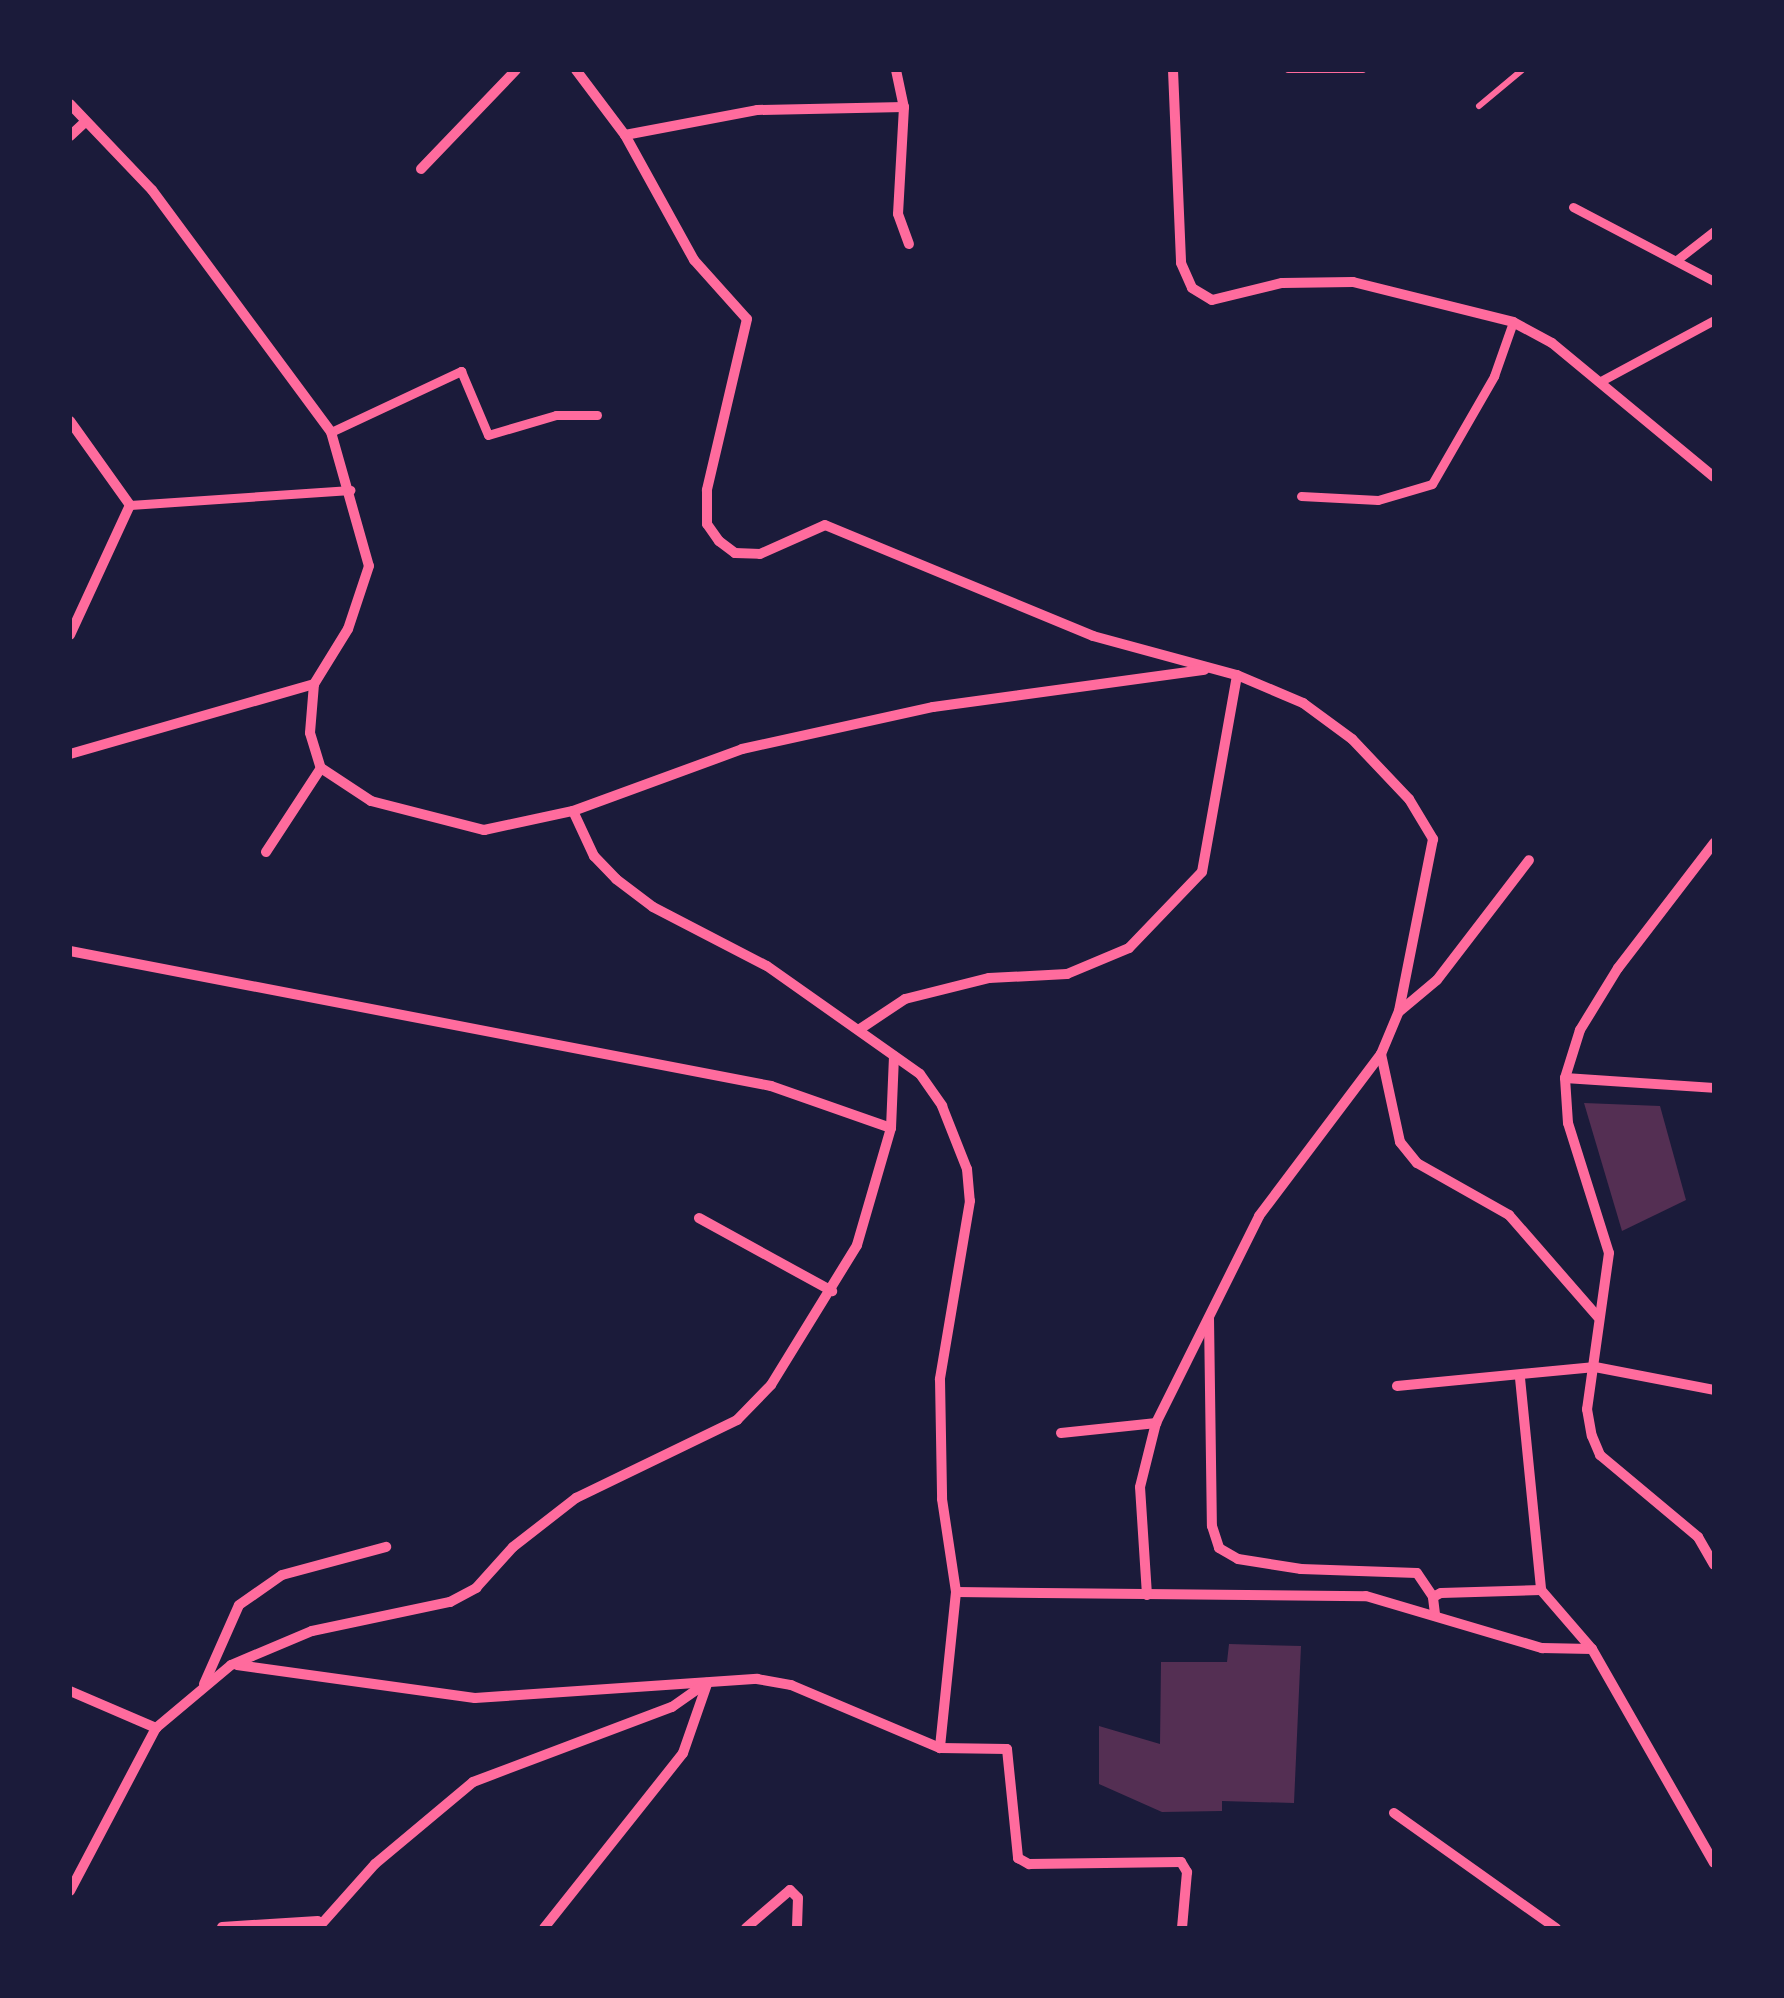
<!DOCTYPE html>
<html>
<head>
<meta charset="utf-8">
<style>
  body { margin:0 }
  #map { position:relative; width:1784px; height:1998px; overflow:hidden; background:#1b1b3a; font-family:"Fira Sans",sans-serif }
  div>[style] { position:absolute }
  .building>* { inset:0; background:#542f53 }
  .path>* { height:6px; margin:-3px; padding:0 3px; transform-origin:3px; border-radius:3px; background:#ff6b9d }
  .pedestrian>* { height:9px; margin:-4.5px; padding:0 4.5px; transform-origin:4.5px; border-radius:4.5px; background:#ff6b9d }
  .minor>* { height:10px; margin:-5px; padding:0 5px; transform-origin:5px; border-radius:5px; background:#ff6b9d }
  span { translate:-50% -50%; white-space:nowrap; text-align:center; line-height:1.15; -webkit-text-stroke:8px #1b1b3a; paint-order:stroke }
  .frame { position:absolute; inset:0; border:72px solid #1b1b3a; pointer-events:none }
</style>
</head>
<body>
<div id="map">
  <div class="building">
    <i style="clip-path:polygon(1584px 1103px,1660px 1106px,1686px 1200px,1622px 1231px)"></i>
    <i style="clip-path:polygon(1229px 1644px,1301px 1646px,1294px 1803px,1222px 1801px,1222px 1811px,1162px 1812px,1099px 1784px,1099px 1726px,1160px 1744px,1161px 1662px,1227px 1662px)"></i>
  </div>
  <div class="path">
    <i style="left:1288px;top:70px;width:75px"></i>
    <i style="left:1479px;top:106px;width:56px;rotate:-39.9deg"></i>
  </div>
  <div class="pedestrian">
    <i style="left:1573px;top:207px;width:159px;rotate:27.7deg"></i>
    <i style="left:1678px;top:259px;width:46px;rotate:-37.9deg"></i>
    <i style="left:1599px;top:382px;width:131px;rotate:-28.3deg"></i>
    <i style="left:331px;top:432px;width:144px;rotate:-25.1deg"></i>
    <i style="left:461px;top:371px;width:69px;rotate:67.1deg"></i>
    <i style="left:488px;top:435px;width:71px;rotate:-16.4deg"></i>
    <i style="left:556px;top:415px;width:41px"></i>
    <i style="left:1301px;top:496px;width:77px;rotate:3deg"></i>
    <i style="left:1378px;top:500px;width:56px;rotate:-16.5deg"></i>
    <i style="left:1432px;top:484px;width:125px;rotate:-60.1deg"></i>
    <i style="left:1494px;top:376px;width:57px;rotate:-70.6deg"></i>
    <i style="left:130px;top:505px;width:221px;rotate:-3.9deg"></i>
  </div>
  <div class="minor">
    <i style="left:576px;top:70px;width:81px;rotate:53deg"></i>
    <i style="left:625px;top:135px;width:143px;rotate:61.1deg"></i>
    <i style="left:694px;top:260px;width:79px;rotate:48.1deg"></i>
    <i style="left:747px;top:319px;width:176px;rotate:103.2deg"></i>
    <i style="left:707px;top:490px;width:34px;rotate:90deg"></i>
    <i style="left:707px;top:524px;width:21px;rotate:55deg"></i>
    <i style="left:719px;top:541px;width:20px;rotate:37deg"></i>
    <i style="left:735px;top:553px;width:25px;rotate:2deg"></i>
    <i style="left:760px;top:554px;width:71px;rotate:-24deg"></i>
    <i style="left:825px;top:525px;width:290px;rotate:22.5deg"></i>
    <i style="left:1093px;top:636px;width:149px;rotate:15.2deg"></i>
    <i style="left:1237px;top:675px;width:72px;rotate:23deg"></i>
    <i style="left:1303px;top:703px;width:61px;rotate:36.3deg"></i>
    <i style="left:1352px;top:739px;width:83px;rotate:46.5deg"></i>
    <i style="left:1409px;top:799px;width:47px;rotate:59deg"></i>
    <i style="left:1433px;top:839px;width:175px;rotate:101.2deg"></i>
    <i style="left:1399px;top:1011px;width:47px;rotate:112.7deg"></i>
    <i style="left:1381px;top:1054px;width:90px;rotate:77.8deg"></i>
    <i style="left:1400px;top:1142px;width:27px;rotate:51deg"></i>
    <i style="left:1417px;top:1163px;width:106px;rotate:29.5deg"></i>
    <i style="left:1509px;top:1215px;width:135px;rotate:48.9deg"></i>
    <i style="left:896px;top:70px;width:38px;rotate:78deg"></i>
    <i style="left:904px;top:107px;width:107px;rotate:93.2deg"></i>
    <i style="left:898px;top:214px;width:32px;rotate:70deg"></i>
    <i style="left:1173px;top:70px;width:193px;rotate:87.6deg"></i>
    <i style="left:1181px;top:263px;width:27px;rotate:66deg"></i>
    <i style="left:1192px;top:288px;width:23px;rotate:31deg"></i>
    <i style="left:1212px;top:300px;width:72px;rotate:-13.7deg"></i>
    <i style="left:1282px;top:283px;width:71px;rotate:-0.8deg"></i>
    <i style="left:1353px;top:282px;width:165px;rotate:14deg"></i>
    <i style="left:1513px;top:322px;width:44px;rotate:28.3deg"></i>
    <i style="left:1552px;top:343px;width:210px;rotate:39.6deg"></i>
    <i style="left:70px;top:104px;width:119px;rotate:46.4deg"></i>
    <i style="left:152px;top:190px;width:301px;rotate:53.5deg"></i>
    <i style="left:331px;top:432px;width:139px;rotate:74.2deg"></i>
    <i style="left:369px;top:566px;width:66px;rotate:108.4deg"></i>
    <i style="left:348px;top:629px;width:65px;rotate:121.7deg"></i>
    <i style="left:314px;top:684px;width:49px;rotate:94.7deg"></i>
    <i style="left:310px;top:733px;width:37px;rotate:73deg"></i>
    <i style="left:321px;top:768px;width:60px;rotate:33.4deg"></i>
    <i style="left:371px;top:801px;width:117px;rotate:14.4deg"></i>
    <i style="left:484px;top:830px;width:91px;rotate:-12.1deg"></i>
    <i style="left:573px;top:811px;width:180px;rotate:-20.1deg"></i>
    <i style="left:742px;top:749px;width:196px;rotate:-12.4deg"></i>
    <i style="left:933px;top:707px;width:274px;rotate:-7.8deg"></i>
    <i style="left:625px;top:135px;width:134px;rotate:-10.7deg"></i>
    <i style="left:757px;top:110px;width:147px;rotate:-1.2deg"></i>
    <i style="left:70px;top:136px;width:18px;rotate:-43deg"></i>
    <i style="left:421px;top:169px;width:137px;rotate:-46.2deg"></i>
    <i style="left:70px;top:421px;width:103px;rotate:54.5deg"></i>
    <i style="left:130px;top:505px;width:143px;rotate:114.8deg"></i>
    <i style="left:70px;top:754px;width:254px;rotate:-16deg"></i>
    <i style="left:573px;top:811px;width:50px;rotate:65deg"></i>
    <i style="left:594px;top:856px;width:32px;rotate:46deg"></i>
    <i style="left:616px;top:879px;width:46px;rotate:37.1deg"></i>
    <i style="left:653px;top:907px;width:128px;rotate:27.4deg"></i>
    <i style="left:767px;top:966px;width:187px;rotate:35.2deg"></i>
    <i style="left:920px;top:1074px;width:39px;rotate:55deg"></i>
    <i style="left:942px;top:1106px;width:68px;rotate:68.4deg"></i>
    <i style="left:967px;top:1169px;width:32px;rotate:85deg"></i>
    <i style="left:970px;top:1201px;width:181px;rotate:99.6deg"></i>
    <i style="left:940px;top:1379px;width:120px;rotate:89deg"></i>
    <i style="left:942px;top:1499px;width:94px;rotate:81.4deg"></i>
    <i style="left:956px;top:1592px;width:157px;rotate:95.9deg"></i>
    <i style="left:1714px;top:843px;width:158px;rotate:127.5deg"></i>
    <i style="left:1618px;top:968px;width:73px;rotate:121.5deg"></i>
    <i style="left:1580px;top:1030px;width:50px;rotate:107.4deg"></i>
    <i style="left:1565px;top:1078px;width:45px;rotate:86.2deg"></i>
    <i style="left:1568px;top:1123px;width:136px;rotate:72.5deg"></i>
    <i style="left:1609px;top:1253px;width:158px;rotate:98deg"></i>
    <i style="left:1587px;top:1409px;width:27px;rotate:80deg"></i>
    <i style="left:1592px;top:1436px;width:21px;rotate:67deg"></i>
    <i style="left:1600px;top:1455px;width:128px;rotate:39.9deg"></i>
    <i style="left:1698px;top:1537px;width:32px;rotate:60deg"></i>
    <i style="left:266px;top:852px;width:100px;rotate:-56.8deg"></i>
    <i style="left:70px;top:951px;width:714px;rotate:10.9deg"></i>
    <i style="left:771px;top:1086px;width:127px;rotate:19.3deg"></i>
    <i style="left:1400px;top:1011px;width:48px;rotate:-40deg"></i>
    <i style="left:1437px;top:980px;width:151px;rotate:-52.5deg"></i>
    <i style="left:860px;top:1029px;width:54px;rotate:-33.7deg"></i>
    <i style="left:905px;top:999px;width:87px;rotate:-14deg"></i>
    <i style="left:989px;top:978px;width:78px;rotate:-2.9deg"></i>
    <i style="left:1067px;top:974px;width:67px;rotate:-22.8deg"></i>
    <i style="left:1129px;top:948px;width:105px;rotate:-46.2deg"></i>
    <i style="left:1202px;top:872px;width:200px;rotate:-79.9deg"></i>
    <i style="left:1565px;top:1078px;width:149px;rotate:3.8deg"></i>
    <i style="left:699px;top:1218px;width:152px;rotate:28.8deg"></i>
    <i style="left:1209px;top:1318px;width:208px;rotate:89.2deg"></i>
    <i style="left:1212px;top:1526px;width:23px;rotate:72deg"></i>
    <i style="left:1219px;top:1548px;width:22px;rotate:30deg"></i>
    <i style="left:1238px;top:1559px;width:64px;rotate:9deg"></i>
    <i style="left:1301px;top:1569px;width:116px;rotate:2deg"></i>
    <i style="left:1417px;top:1573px;width:29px;rotate:56deg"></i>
    <i style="left:1520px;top:1378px;width:213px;rotate:84.3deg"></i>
    <i style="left:1541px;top:1590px;width:78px;rotate:49.2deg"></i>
    <i style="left:1397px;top:1386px;width:199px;rotate:-5.5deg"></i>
    <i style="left:1595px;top:1367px;width:121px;rotate:10.9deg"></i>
    <i style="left:1061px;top:1433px;width:96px;rotate:-6deg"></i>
    <i style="left:956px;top:1592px;width:410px;rotate:0.6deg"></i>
    <i style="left:1366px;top:1596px;width:184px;rotate:16.5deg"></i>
    <i style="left:1542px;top:1648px;width:50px;rotate:1.1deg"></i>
    <i style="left:1592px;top:1649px;width:246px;rotate:60.3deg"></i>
    <i style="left:1147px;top:1595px;width:108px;rotate:-93.7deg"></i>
    <i style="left:1140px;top:1487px;width:66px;rotate:-76deg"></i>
    <i style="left:1156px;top:1423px;width:231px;rotate:-63.5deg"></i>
    <i style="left:1259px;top:1216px;width:203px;rotate:-53deg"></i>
    <i style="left:1435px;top:1614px;width:17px;rotate:-97deg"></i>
    <i style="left:1433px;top:1597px;width:9px;rotate:-27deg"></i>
    <i style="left:1441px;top:1593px;width:100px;rotate:-1.7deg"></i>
    <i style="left:237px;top:1665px;width:240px;rotate:7.9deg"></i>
    <i style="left:475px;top:1698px;width:283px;rotate:-3.9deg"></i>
    <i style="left:757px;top:1679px;width:35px;rotate:10deg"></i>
    <i style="left:791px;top:1685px;width:162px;rotate:22.9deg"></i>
    <i style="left:940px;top:1748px;width:67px;rotate:0.9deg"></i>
    <i style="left:1007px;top:1749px;width:110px;rotate:84.2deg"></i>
    <i style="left:1018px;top:1858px;width:13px;rotate:29deg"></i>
    <i style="left:1029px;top:1864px;width:152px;rotate:-0.8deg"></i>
    <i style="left:1181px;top:1862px;width:12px;rotate:59deg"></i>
    <i style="left:1187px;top:1872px;width:56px;rotate:95.1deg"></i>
    <i style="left:204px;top:1684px;width:86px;rotate:-66.1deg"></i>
    <i style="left:239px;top:1605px;width:52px;rotate:-34.9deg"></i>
    <i style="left:282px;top:1575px;width:108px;rotate:-15.1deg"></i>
    <i style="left:70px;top:1691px;width:94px;rotate:23.3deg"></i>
    <i style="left:1394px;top:1813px;width:199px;rotate:35.4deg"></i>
    <i style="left:70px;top:1891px;width:184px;rotate:-62.2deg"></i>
    <i style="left:156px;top:1728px;width:98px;rotate:-40deg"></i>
    <i style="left:231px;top:1665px;width:88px;rotate:-22.8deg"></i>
    <i style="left:312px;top:1631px;width:141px;rotate:-11.9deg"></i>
    <i style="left:450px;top:1602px;width:30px;rotate:-28deg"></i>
    <i style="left:476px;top:1588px;width:55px;rotate:-47.9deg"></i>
    <i style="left:513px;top:1547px;width:80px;rotate:-37.9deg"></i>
    <i style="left:576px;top:1498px;width:179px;rotate:-25.8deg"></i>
    <i style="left:737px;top:1420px;width:49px;rotate:-45.8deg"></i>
    <i style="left:771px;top:1385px;width:164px;rotate:-58.4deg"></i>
    <i style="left:857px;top:1245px;width:122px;rotate:-73.8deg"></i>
    <i style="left:891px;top:1128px;width:72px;rotate:-87.6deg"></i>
    <i style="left:222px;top:1927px;width:96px;rotate:-3.6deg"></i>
    <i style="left:318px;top:1928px;width:86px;rotate:-48.3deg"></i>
    <i style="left:375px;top:1864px;width:128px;rotate:-39.9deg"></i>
    <i style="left:473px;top:1782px;width:213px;rotate:-20.7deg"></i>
    <i style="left:672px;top:1707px;width:42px;rotate:-35.2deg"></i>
    <i style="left:544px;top:1928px;width:223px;rotate:-51.5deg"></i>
    <i style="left:683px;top:1753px;width:73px;rotate:-70.8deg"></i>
    <i style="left:746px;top:1928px;width:58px;rotate:-40.8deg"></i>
    <i style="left:790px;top:1890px;width:11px;rotate:45deg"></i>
    <i style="left:798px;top:1898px;width:30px;rotate:92deg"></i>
  </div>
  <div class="frame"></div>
</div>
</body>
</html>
